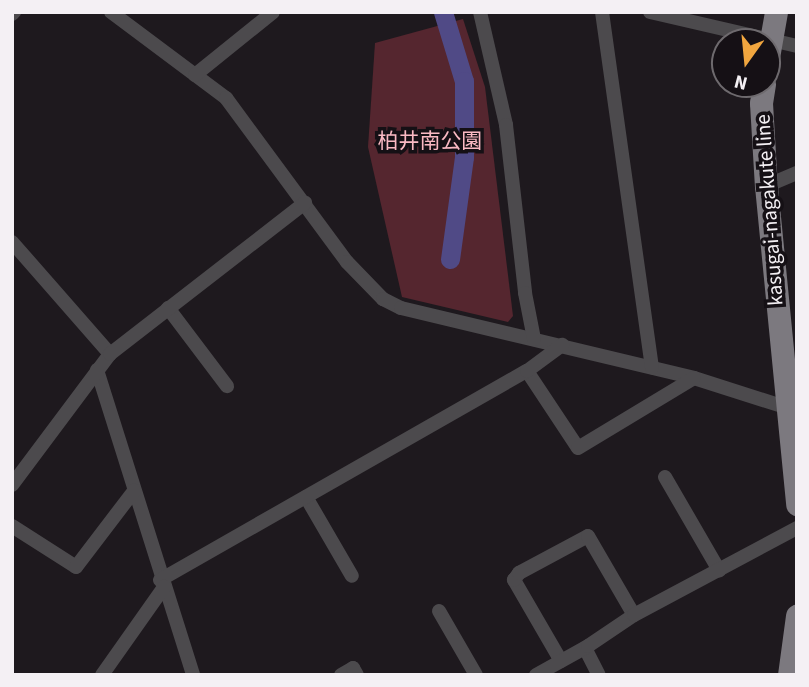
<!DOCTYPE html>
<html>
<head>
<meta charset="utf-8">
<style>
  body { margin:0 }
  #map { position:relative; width:809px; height:687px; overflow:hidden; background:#1e191e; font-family:"Source Sans 3","Noto Sans JP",sans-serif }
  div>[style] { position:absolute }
  .green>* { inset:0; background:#55262f }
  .canal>* { height:19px; margin:-9.5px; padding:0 9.5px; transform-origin:9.5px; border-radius:9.5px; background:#504a86 }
  .minor>* { height:14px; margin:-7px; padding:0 7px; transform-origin:7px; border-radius:7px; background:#4c4a4d }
  .primary>* { height:23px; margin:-11.5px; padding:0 11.5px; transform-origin:11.5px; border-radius:11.5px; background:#7c797f }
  span { translate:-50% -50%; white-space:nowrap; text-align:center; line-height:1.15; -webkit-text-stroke:7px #151015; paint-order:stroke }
  .park-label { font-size:21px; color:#fab9c3 }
  .street-label { font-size:21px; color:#f4f0f4 }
  .frame { position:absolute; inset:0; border:14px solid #f4f0f4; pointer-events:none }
  .north { position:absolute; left:711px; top:28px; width:70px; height:70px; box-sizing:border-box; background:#151015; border:2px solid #6e6a6e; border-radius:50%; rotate:195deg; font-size:19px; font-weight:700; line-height:28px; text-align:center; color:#f4f0f4 }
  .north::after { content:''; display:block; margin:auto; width:24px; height:32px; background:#f1a63f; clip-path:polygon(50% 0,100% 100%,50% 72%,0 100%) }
</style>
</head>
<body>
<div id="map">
  <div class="green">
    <i style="clip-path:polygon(463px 19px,485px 87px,513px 316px,508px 322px,402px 297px,368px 147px,375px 43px)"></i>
  </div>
  <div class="canal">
    <i style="left:443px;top:12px;width:72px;rotate:73.1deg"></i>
    <i style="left:464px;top:81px;width:76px;rotate:90deg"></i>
    <i style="left:464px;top:157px;width:103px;rotate:97.8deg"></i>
  </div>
  <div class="minor">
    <i style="left:111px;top:12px;width:144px;rotate:36.8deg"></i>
    <i style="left:226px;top:98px;width:204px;rotate:53.6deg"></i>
    <i style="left:347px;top:262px;width:52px;rotate:45.8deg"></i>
    <i style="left:383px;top:299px;width:20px;rotate:27deg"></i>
    <i style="left:401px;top:308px;width:301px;rotate:13.4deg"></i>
    <i style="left:694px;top:378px;width:96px;rotate:17.7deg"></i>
    <i style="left:480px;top:12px;width:116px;rotate:77deg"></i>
    <i style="left:506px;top:125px;width:169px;rotate:83.5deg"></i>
    <i style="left:525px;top:293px;width:47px;rotate:78.9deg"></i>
    <i style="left:602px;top:12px;width:359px;rotate:82deg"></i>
    <i style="left:650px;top:12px;width:151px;rotate:13deg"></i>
    <i style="left:12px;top:14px;width:3px;rotate:-45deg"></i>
    <i style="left:195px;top:75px;width:100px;rotate:-38.9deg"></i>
    <i style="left:766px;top:186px;width:34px;rotate:-23deg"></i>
    <i style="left:12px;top:242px;width:149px;rotate:48.8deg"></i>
    <i style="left:168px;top:308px;width:98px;rotate:52.9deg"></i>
    <i style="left:97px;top:370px;width:320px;rotate:72.5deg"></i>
    <i style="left:527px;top:371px;width:92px;rotate:56.5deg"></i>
    <i style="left:578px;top:448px;width:135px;rotate:-31.1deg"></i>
    <i style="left:665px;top:477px;width:108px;rotate:59.9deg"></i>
    <i style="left:12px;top:485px;width:164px;rotate:-53.2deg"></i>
    <i style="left:110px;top:354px;width:247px;rotate:-37.8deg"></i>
    <i style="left:306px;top:497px;width:91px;rotate:59.8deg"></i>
    <i style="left:12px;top:526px;width:76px;rotate:32.6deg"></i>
    <i style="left:76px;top:567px;width:96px;rotate:-52.7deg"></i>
    <i style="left:160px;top:580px;width:422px;rotate:-29.7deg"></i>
    <i style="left:527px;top:371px;width:44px;rotate:-36.6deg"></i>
    <i style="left:439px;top:611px;width:74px;rotate:60deg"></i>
    <i style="left:585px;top:648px;width:30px;rotate:63deg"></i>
    <i style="left:561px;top:661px;width:94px;rotate:-120.1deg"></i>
    <i style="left:514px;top:580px;width:9px;rotate:-54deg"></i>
    <i style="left:519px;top:573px;width:78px;rotate:-28.2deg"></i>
    <i style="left:588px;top:536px;width:91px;rotate:59.8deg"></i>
    <i style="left:102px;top:675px;width:108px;rotate:-54.8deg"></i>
    <i style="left:341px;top:675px;width:14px;rotate:-30deg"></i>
    <i style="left:353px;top:668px;width:8px;rotate:60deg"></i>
    <i style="left:536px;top:675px;width:60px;rotate:-29.1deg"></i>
    <i style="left:588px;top:646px;width:55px;rotate:-34deg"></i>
    <i style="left:634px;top:615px;width:185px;rotate:-28.1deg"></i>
  </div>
  <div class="primary">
    <i style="left:767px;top:63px;width:52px;rotate:-80deg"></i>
    <i style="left:764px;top:84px;width:19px;rotate:99deg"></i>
    <i style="left:761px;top:103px;width:83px;rotate:86.6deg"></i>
    <i style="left:766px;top:186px;width:320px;rotate:84.4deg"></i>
    <i style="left:789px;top:675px;width:60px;rotate:-82.3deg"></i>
  </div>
  <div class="park-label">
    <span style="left:430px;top:141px">柏井南公園</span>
  </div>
  <div class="street-label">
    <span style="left:769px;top:210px;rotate:-94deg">kasugai-nagakute line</span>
  </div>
  <div class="frame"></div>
  <div class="north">N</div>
</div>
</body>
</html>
